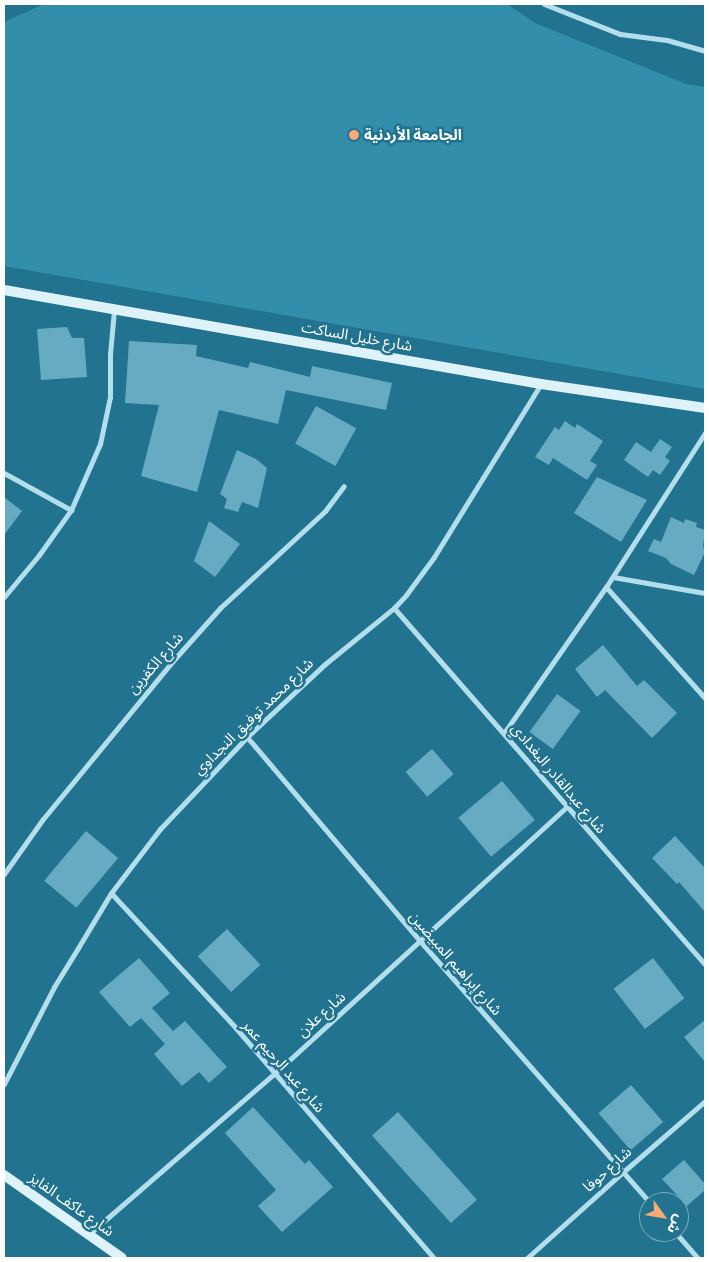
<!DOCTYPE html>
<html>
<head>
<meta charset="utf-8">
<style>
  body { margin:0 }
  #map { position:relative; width:709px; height:1262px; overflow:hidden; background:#22738f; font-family:Manrope,"Noto Sans Arabic",sans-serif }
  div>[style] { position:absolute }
  .green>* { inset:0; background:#338eab }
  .building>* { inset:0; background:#67abc2; transform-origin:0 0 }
  .street>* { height:5px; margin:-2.5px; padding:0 2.5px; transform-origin:2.5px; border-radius:2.5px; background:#b3deec }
  .secondary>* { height:10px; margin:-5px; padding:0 5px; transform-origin:5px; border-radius:5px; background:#def2f9 }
  .dots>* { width:14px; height:14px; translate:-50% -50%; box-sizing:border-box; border:2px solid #22738f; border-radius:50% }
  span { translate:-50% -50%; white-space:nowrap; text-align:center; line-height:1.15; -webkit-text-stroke:5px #22738f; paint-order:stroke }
  .poi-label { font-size:15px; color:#fff; font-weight:700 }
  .left { translate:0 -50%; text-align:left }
  .street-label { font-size:15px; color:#fff }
  .frame { position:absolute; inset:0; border:5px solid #fff; pointer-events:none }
  .north { position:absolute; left:639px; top:1192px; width:50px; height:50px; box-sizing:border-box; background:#22738f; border:1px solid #7aabbc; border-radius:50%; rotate:122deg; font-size:14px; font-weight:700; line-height:20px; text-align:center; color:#fff }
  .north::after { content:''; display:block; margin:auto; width:18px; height:22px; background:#f8aa75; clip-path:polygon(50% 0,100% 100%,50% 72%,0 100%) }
</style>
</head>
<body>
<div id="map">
  <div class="green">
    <i style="clip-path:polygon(44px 4px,507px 4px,535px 23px,686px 84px,705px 87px,705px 389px,4px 266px,4px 22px)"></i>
  </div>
  <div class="building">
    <i style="clip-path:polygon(67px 327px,72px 338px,84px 338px,87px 377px,41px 380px,37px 329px)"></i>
    <i style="clip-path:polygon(129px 341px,197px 345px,196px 356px,248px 368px,250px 362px,310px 377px,312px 366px,392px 383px,386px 410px,286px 390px,278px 424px,219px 410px,197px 492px,141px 476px,159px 405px,125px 403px)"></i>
    <i style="left:316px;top:406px;width:46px;height:43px;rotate:29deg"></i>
    <i style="clip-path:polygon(565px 421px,575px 428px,577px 424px,603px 441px,590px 461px,597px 465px,587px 480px,553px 458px,549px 465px,535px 457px,555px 427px,559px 430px)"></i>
    <i style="clip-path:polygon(660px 439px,672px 447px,665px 457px,670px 461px,660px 475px,653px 470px,648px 477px,624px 460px,636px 442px,651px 452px)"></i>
    <i style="clip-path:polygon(237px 450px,256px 459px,267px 468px,258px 508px,242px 502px,238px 512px,224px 508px,227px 499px,220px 494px)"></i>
    <i style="clip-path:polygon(597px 477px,647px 500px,621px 542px,574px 513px)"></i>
    <i style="clip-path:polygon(4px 497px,22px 511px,4px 535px)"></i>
    <i style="clip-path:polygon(671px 517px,684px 523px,685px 519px,697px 523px,696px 527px,705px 530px,703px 546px,705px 552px,694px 575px,671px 564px,666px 558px,648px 551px,654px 539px,661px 542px)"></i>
    <i style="clip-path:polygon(209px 521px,240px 544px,215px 577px,194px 561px)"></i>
    <i style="clip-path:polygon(603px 645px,637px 686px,644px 680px,677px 713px,652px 738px,605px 690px,597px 697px,575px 669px)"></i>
    <i style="left:557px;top:694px;width:29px;height:47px;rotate:36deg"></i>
    <i style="left:432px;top:749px;width:33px;height:35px;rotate:49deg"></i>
    <i style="left:502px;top:781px;width:51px;height:57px;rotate:50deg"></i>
    <i style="left:86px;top:831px;width:42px;height:65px;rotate:40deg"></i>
    <i style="clip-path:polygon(675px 836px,705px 868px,705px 912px,679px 882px,677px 884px,652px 858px)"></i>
    <i style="left:227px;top:929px;width:49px;height:40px;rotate:47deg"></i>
    <i style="clip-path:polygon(139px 958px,170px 993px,152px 1008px,173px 1031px,185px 1021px,227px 1067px,209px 1083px,199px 1072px,182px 1086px,154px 1054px,165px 1044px,141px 1018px,130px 1027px,99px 992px)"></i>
    <i style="left:653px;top:958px;width:51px;height:50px;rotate:52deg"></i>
    <i style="clip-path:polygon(705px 1020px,705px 1062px,684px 1037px)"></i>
    <i style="left:631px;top:1085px;width:49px;height:43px;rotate:49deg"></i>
    <i style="clip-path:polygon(253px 1107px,305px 1164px,309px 1160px,333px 1187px,282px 1232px,258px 1206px,276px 1190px,225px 1133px)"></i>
    <i style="left:398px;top:1112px;width:118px;height:35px;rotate:48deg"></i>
    <i style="clip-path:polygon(684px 1160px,705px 1184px,705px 1190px,687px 1206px,662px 1179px)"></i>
  </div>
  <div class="street">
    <i style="left:544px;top:4px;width:82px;rotate:21.5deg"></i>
    <i style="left:620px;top:34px;width:47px;rotate:7.3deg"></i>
    <i style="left:667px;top:40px;width:40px;rotate:16deg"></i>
    <i style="left:4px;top:473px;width:77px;rotate:28.9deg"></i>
    <i style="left:613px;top:577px;width:93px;rotate:9.9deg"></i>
    <i style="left:606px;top:587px;width:149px;rotate:48.3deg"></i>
    <i style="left:4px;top:597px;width:55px;rotate:-50.2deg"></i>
    <i style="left:39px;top:555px;width:55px;rotate:-54.6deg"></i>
    <i style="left:71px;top:510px;width:72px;rotate:-66.3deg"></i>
    <i style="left:100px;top:444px;width:48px;rotate:-78deg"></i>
    <i style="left:110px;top:397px;width:43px;rotate:-90deg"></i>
    <i style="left:110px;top:354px;width:44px;rotate:-84.8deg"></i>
    <i style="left:394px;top:608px;width:473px;rotate:48.9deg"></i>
    <i style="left:504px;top:733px;width:178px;rotate:-55.1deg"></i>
    <i style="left:606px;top:587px;width:183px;rotate:-57.3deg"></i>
    <i style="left:247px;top:737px;width:267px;rotate:49.7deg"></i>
    <i style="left:420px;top:941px;width:347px;rotate:48.7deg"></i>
    <i style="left:4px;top:874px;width:67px;rotate:-54.7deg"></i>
    <i style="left:43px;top:819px;width:202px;rotate:-50.6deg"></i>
    <i style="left:171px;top:663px;width:74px;rotate:-48.3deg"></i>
    <i style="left:220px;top:608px;width:143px;rotate:-42.7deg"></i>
    <i style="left:325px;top:511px;width:31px;rotate:-53deg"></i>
    <i style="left:111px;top:893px;width:183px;rotate:47.2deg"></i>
    <i style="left:235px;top:1027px;width:305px;rotate:49.3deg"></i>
    <i style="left:4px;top:1084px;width:109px;rotate:-62.7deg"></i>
    <i style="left:54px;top:987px;width:46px;rotate:-58.4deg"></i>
    <i style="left:78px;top:948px;width:64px;rotate:-59deg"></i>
    <i style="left:111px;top:893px;width:81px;rotate:-52.6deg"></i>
    <i style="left:160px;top:829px;width:127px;rotate:-46.6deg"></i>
    <i style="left:247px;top:737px;width:107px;rotate:-43.1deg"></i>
    <i style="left:325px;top:664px;width:89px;rotate:-39.1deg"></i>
    <i style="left:394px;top:608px;width:18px;rotate:-47deg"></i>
    <i style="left:406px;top:595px;width:47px;rotate:-53.6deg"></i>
    <i style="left:434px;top:557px;width:203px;rotate:-58.3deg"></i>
    <i style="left:675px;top:1232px;width:35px;rotate:49deg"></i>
    <i style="left:89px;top:1234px;width:245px;rotate:-40.9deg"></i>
    <i style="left:274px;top:1074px;width:396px;rotate:-42.4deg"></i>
    <i style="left:527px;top:1258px;width:129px;rotate:-41.9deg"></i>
    <i style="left:623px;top:1172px;width:108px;rotate:-40.9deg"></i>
  </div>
  <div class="secondary">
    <i style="left:4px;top:290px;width:545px;rotate:9.93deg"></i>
    <i style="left:541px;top:384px;width:166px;rotate:8.3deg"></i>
    <i style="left:4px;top:1175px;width:144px;rotate:35.1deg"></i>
  </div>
  <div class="dots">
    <i style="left:354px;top:135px;background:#f8aa75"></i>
  </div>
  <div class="poi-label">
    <span class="left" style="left:364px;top:135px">الجامعة الأردنية</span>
  </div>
  <div class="street-label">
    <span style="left:357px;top:336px;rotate:10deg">شارع خليل الساكت</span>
    <span style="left:155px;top:663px;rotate:-49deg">شارع الكفرين</span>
    <span style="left:253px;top:716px;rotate:-44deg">شارع محمد توفيق النجداوي</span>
    <span style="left:559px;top:778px;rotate:50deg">شارع عبدالقادر البغدادي</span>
    <span style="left:456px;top:963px;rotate:49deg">شارع إبراهيم المبيضين</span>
    <span style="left:321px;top:1014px;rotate:-42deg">شارع علان</span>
    <span style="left:284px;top:1066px;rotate:49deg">شارع عبد الرحيم عمر</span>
    <span style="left:607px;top:1169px;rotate:-42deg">شارع حوفا</span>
    <span style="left:72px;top:1204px;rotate:35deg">شارع عاكف الفايز</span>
  </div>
  <div class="frame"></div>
  <div class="north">ش</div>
</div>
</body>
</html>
